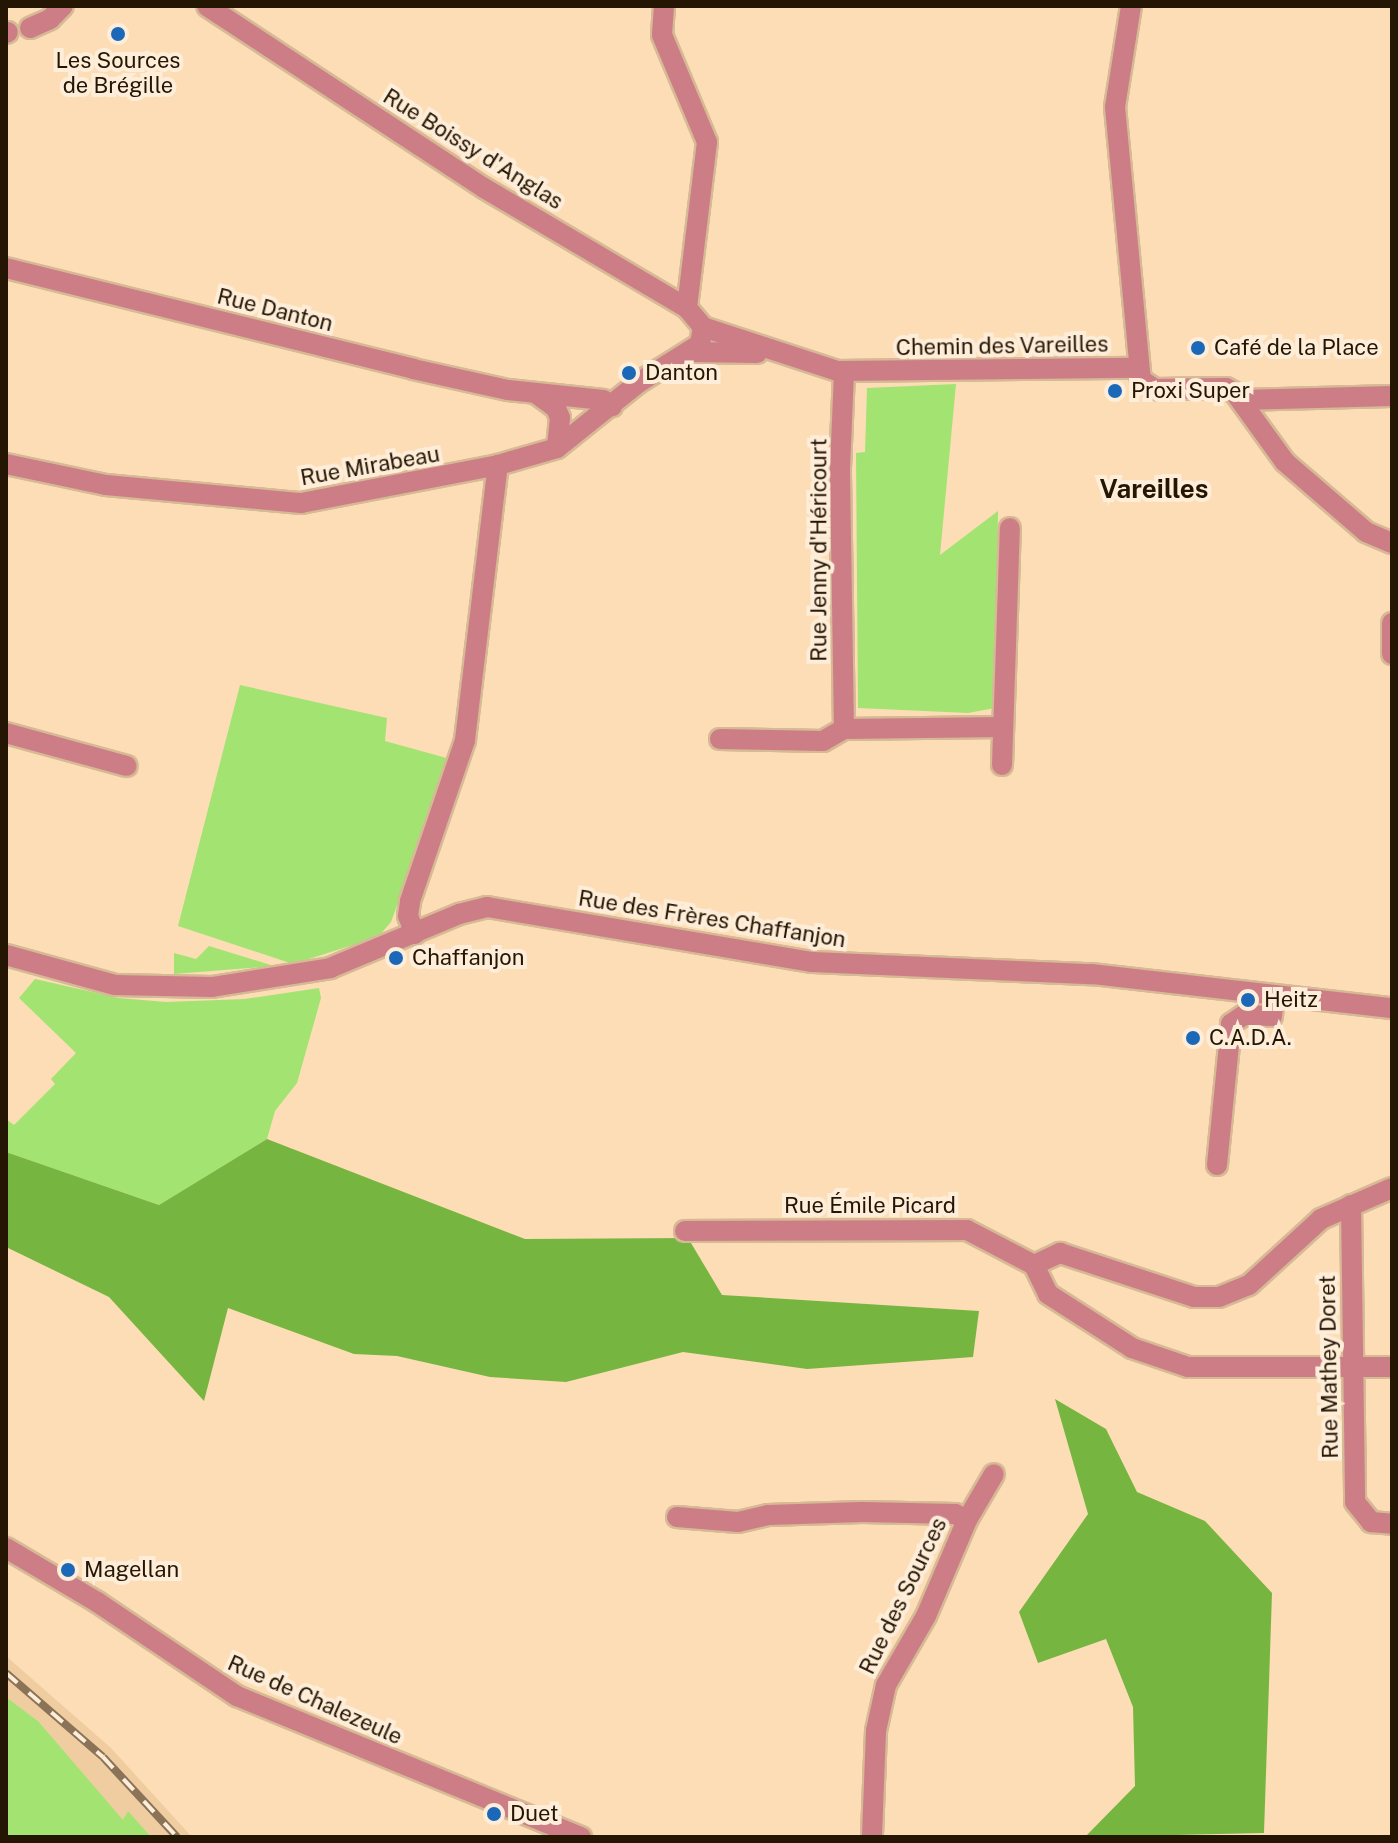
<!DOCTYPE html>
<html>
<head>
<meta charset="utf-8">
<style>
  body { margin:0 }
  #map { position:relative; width:1398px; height:1843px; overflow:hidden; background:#fdddb5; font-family:"Public Sans",sans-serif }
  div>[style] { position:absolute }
  .built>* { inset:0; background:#f0cda1 }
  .green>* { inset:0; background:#a3e372 }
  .forest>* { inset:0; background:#77b541 }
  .roads { filter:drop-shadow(2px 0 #d6b995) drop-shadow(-2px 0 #d6b995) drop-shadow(0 2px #d6b995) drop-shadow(0 -2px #d6b995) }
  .minor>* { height:20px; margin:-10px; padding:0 10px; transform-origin:10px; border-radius:10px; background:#cd7d86 }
  .rail>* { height:8px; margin-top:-4px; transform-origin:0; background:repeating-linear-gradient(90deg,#fdedd9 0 15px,#8a7357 0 30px); box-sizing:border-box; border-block:2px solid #8a7357 }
  .dots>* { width:22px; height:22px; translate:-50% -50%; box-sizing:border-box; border:4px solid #fdedd9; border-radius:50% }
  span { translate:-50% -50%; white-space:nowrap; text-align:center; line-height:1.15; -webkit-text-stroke:8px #fdedd9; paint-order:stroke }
  .poi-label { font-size:22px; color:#241603 }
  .left { translate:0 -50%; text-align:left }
  .street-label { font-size:22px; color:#241603 }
  .quarter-label { font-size:26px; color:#241603; font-weight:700 }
  .frame { position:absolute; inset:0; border:8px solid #241603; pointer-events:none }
</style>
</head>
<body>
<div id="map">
  <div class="built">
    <i style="clip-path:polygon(6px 1656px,111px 1748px,192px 1837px,136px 1837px,38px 1721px,6px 1697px)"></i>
  </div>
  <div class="green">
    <i style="clip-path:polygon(956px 384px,940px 555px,998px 511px,995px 708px,968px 713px,858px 708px,856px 453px,865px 452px,867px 388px)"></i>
    <i style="clip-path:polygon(240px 685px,387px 718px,385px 741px,450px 759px,391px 922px,378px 937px,293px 964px,178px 926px)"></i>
    <i style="clip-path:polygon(209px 946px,274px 966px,174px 974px,174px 953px,196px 959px)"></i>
    <i style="clip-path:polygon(35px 979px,119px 998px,166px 1002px,245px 999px,319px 988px,321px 998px,297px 1083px,275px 1111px,267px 1139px,159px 1205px,6px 1152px,6px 1119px,14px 1125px,55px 1084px,51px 1079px,76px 1053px,19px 998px)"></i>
    <i style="clip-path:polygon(6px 1697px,38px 1721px,123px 1820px,128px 1811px,151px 1837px,6px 1837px)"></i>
  </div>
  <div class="forest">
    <i style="clip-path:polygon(267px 1139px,525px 1239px,688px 1238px,722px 1295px,979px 1311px,973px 1357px,807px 1369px,683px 1352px,566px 1382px,490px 1377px,397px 1356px,354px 1354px,228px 1308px,204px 1401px,109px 1297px,6px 1247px,6px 1152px,159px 1205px)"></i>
    <i style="clip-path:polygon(1055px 1399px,1106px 1429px,1137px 1492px,1205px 1521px,1272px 1593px,1264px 1833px,1085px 1837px,1135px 1786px,1133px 1707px,1106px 1639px,1038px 1663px,1019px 1612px,1088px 1514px)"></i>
  </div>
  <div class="roads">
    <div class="minor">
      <i style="left:664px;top:6px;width:29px;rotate:94deg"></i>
      <i style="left:662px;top:35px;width:116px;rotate:67.2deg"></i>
      <i style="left:707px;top:142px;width:167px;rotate:96.9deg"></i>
      <i style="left:1131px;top:6px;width:102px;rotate:99deg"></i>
      <i style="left:1115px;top:107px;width:274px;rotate:84.6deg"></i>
      <i style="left:1141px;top:380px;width:17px;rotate:33deg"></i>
      <i style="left:1155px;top:389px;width:71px;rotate:-0.8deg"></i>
      <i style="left:1226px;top:388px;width:10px;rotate:29deg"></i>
      <i style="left:1235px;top:393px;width:85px;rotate:54.1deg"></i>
      <i style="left:1285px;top:462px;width:107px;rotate:40.8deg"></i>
      <i style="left:1366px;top:532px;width:28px;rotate:23deg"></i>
      <i style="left:30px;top:28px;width:22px;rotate:-24deg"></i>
      <i style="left:50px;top:19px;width:18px;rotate:-45deg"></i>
      <i style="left:6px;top:33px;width:2px;rotate:-27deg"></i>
      <i style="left:6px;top:268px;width:419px;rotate:13.9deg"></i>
      <i style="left:413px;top:369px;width:97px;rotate:12.5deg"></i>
      <i style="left:508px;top:390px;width:96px;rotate:6deg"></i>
      <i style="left:603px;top:400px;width:11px;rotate:34deg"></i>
      <i style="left:703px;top:327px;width:142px;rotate:18.1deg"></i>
      <i style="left:838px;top:371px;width:299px;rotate:-0.6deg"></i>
      <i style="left:693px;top:352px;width:64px;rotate:0.9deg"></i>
      <i style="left:538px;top:395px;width:22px;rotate:36deg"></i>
      <i style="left:556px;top:408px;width:11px;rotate:68deg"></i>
      <i style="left:560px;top:418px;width:30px;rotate:96deg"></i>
      <i style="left:1241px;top:400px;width:151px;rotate:-1.5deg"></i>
      <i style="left:6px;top:464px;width:102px;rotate:11.9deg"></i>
      <i style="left:106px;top:485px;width:196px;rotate:5.3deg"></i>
      <i style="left:301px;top:503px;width:201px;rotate:-10.9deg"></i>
      <i style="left:498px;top:465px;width:61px;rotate:-16.1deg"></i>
      <i style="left:557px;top:448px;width:104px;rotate:-38.7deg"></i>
      <i style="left:638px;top:383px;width:73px;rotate:-32.2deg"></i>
      <i style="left:700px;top:344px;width:17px;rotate:-80deg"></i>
      <i style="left:703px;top:327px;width:25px;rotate:-130deg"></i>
      <i style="left:687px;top:308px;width:236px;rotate:-149.4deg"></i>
      <i style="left:484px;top:188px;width:331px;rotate:-146.7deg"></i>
      <i style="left:1392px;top:623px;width:31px;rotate:90deg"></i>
      <i style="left:844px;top:729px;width:261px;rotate:-90.9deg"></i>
      <i style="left:840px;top:468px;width:97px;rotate:-87.6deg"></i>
      <i style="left:6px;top:733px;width:125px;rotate:15.3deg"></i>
      <i style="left:720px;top:739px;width:103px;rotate:1.1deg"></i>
      <i style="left:823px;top:741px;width:24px;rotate:-30deg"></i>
      <i style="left:844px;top:729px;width:159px;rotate:-0.7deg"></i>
      <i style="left:1002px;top:765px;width:237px;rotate:-88.1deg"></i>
      <i style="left:415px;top:934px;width:19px;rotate:-111deg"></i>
      <i style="left:408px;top:916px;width:15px;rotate:-82deg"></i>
      <i style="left:410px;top:901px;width:170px;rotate:-71.1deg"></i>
      <i style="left:465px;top:740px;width:277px;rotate:-83.2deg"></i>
      <i style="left:6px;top:955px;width:113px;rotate:15.4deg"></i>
      <i style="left:115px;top:985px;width:97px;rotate:1.2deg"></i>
      <i style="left:212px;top:987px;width:120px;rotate:-9.1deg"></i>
      <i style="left:330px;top:968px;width:140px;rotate:-22.7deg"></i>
      <i style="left:459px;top:914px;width:29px;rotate:-14deg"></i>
      <i style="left:487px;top:907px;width:330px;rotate:9.6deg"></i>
      <i style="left:812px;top:962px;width:280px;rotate:2.5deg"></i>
      <i style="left:1092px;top:974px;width:302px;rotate:6.5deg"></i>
      <i style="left:1217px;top:1165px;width:142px;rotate:-84.3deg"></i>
      <i style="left:1231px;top:1024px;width:16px;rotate:-35deg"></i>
      <i style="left:1244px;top:1015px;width:28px;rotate:2deg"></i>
      <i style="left:1272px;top:1016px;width:21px;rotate:-85deg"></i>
      <i style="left:1351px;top:1205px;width:297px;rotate:89.2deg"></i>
      <i style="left:1355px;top:1502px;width:26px;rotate:51deg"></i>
      <i style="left:1371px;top:1522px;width:21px;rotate:5deg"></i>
      <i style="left:685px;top:1231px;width:282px;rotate:-0.2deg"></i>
      <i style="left:967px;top:1230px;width:76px;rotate:27.6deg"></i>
      <i style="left:1034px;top:1265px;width:29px;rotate:-25deg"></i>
      <i style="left:1060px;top:1253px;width:141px;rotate:18.2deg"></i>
      <i style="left:1194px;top:1297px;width:25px"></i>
      <i style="left:1219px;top:1297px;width:32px;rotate:-22deg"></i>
      <i style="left:1249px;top:1285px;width:98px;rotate:-42.5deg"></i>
      <i style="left:1321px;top:1219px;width:77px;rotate:-23.6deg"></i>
      <i style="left:1034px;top:1265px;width:32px;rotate:64deg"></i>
      <i style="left:1048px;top:1294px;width:100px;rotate:32.7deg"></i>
      <i style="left:1132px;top:1348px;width:59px;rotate:18.7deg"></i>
      <i style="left:1188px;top:1367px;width:204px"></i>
      <i style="left:677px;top:1517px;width:61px;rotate:4.7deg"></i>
      <i style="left:738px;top:1522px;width:31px;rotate:-13deg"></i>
      <i style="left:768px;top:1515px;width:94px;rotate:-1.8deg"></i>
      <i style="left:862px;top:1512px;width:93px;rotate:1.2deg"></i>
      <i style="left:955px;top:1514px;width:13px;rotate:27deg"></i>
      <i style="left:967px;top:1520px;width:104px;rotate:113.1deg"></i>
      <i style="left:926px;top:1616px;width:80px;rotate:120.1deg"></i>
      <i style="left:886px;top:1685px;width:47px;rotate:102.3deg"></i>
      <i style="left:876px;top:1731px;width:106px;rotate:92.2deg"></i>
      <i style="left:967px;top:1520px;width:53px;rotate:-59.6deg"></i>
      <i style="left:6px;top:1548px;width:106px;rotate:30.7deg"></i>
      <i style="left:97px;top:1602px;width:169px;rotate:33.9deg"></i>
      <i style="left:237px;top:1696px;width:372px;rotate:22.3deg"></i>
    </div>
  </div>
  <div class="rail">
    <i style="left:6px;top:1673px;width:128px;rotate:40.9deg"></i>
    <i style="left:103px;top:1757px;width:109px;rotate:47.2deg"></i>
  </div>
  <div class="dots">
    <i style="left:118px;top:34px;background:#1a68b7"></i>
    <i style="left:1198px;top:348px;background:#1a68b7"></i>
    <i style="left:629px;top:373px;background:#1a68b7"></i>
    <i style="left:1115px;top:391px;background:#1a68b7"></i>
    <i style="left:396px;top:958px;background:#1a68b7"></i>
    <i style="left:1248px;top:1000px;background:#1a68b7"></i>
    <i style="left:1193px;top:1038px;background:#1a68b7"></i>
    <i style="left:68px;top:1570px;background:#1a68b7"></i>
    <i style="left:494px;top:1814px;background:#1a68b7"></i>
  </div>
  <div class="poi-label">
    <span style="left:118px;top:73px">Les Sources<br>de Brégille</span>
    <span class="left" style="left:1214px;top:348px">Café de la Place</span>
    <span class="left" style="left:645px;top:373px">Danton</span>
    <span class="left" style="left:1131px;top:391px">Proxi Super</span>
    <span class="left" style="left:412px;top:958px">Chaffanjon</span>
    <span class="left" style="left:1264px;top:1000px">Heitz</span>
    <span class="left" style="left:1209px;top:1038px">C.A.D.A.</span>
    <span class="left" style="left:84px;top:1570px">Magellan</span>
    <span class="left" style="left:510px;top:1814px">Duet</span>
  </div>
  <div class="street-label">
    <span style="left:473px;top:149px;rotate:32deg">Rue Boissy d'Anglas</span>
    <span style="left:275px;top:310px;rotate:14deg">Rue Danton</span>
    <span style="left:1002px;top:346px;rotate:-1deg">Chemin des Vareilles</span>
    <span style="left:370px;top:466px;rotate:-10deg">Rue Mirabeau</span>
    <span style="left:819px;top:550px;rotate:-90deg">Rue Jenny d'Héricourt</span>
    <span style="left:712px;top:919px;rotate:9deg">Rue des Frères Chaffanjon</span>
    <span style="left:870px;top:1206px">Rue Émile Picard</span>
    <span style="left:1329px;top:1367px;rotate:-91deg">Rue Mathey Doret</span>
    <span style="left:903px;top:1596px;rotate:-64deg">Rue des Sources</span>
    <span style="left:315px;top:1700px;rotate:24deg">Rue de Chalezeule</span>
  </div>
  <div class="quarter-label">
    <span style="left:1154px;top:489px">Vareilles</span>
  </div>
  <div class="frame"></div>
</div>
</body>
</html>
